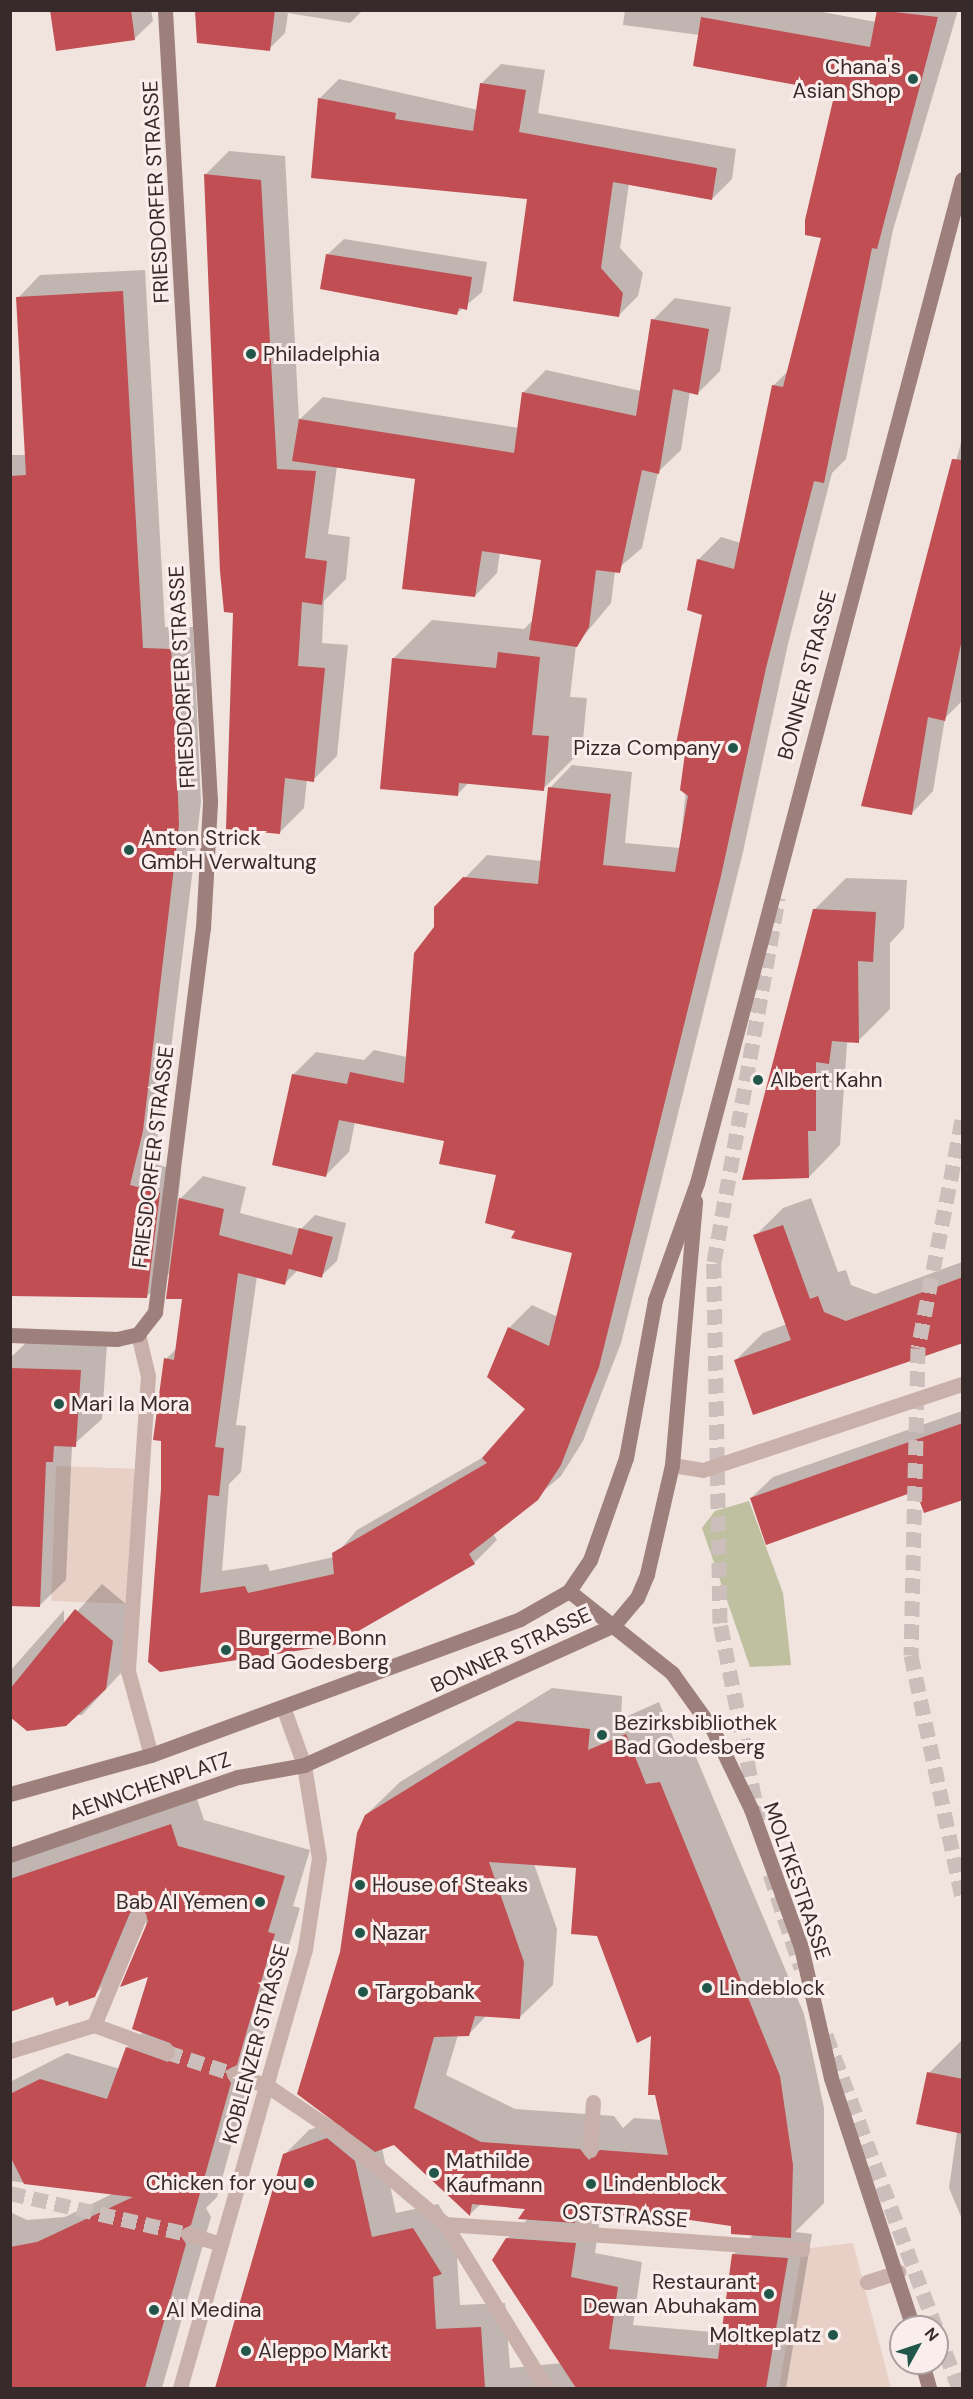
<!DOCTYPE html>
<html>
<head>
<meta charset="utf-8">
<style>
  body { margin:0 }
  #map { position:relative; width:973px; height:2399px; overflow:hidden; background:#f1e3de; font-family:"DM Sans",sans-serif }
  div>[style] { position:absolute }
  .green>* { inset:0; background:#bec09f }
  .plaza>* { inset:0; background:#e9d0c6; transform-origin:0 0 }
  .shadow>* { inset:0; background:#0003 }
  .building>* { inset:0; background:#c04e52; transform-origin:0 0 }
  .street-tunnel>* { height:15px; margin-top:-7.5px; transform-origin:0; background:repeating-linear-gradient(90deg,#ccbeba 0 15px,transparent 0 23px) }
  .primary-tunnel>* { height:15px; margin-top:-7.5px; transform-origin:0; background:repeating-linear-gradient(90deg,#ccbeba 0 15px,transparent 0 23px) }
  .lane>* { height:15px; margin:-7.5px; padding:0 7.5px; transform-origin:7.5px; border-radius:7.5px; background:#c9b0aa }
  .street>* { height:15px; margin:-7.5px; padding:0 7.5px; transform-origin:7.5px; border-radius:7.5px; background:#c9b0aa }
  .secondary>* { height:15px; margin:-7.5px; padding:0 7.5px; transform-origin:7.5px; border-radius:7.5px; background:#9d7f7c }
  .dots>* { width:16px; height:16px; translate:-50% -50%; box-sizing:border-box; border:3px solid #f9eeeb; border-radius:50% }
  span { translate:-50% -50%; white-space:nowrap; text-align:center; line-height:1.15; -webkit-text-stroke:6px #f9eeeb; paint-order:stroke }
  .poi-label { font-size:21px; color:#372a2a }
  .right { translate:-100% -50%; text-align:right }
  .left { translate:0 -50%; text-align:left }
  .street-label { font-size:21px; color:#372a2a }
  .frame { position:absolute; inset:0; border:12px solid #372a2a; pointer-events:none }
  .north { position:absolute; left:889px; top:2315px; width:60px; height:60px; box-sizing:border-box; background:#f9eeeb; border:2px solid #aba09e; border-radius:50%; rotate:50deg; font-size:16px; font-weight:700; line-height:24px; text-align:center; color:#372a2a }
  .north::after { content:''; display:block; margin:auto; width:21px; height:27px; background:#21574b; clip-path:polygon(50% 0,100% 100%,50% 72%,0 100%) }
</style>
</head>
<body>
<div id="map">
  <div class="green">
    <i style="clip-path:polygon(749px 1501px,783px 1593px,791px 1665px,750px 1667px,702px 1528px,715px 1511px)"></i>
  </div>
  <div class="plaza">
    <i style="left:56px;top:1466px;width:86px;height:135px;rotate:2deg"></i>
    <i style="clip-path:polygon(853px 2243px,891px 2388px,779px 2388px,802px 2249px)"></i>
  </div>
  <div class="shadow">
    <i style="clip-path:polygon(52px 10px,151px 10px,153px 21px,134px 39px)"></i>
    <i style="clip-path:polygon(195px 10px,363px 10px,350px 23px,288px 13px,285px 33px,269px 49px,199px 41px)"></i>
    <i style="clip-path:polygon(625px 10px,812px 10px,876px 22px,879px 10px,958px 10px,893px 230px,846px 459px,832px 473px,788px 644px,743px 852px,621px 1343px,583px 1441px,561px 1476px,493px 1534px,497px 1540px,474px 1563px,161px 1670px,166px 1359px,177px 1348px,184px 1298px,171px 1272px,146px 1297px,10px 1159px,10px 455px,27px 455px,18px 298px,40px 275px,145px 270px,165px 627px,193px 627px,201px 802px,164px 1107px,151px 1163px,181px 1171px,178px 1201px,203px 1176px,246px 1187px,240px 1213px,301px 1229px,315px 1215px,346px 1223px,337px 1261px,322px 1275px,299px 1269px,284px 1284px,257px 1276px,236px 1425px,246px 1426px,241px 1472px,229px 1484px,222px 1571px,267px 1564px,270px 1571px,334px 1557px,357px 1530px,487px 1455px,527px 1409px,509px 1328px,532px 1305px,558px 1317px,574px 1252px,517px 1230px,497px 1174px,446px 1140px,355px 1122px,349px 1152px,326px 1175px,293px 1075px,316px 1052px,364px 1060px,374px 1050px,407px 1057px,436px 928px,464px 879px,487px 855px,542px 861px,550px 788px,572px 765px,632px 772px,625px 843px,680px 848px,704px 614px,698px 560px,721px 537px,741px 543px,773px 386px,789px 370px,823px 237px,836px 90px,700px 35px,623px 25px)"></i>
    <i style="clip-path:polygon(501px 64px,545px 70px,538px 113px,736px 149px,732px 179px,712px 199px,629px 183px,620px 248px,643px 273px,638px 296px,618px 316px,529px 197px,319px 99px,339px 79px,478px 110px,481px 84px)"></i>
    <i style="clip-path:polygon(229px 151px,285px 156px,299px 420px,323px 397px,519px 428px,523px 393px,546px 370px,641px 391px,653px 320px,675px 298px,731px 307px,720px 371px,698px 393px,690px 391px,681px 450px,658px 472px,642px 548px,615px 571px,611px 603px,576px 645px,570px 697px,587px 698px,582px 750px,543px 789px,469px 782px,458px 794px,393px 659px,432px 620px,524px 629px,534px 619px,543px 559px,500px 552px,497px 573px,475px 596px,417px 478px,337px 466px,328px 534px,350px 537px,346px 579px,324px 601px,322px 643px,348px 645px,337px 756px,313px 780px,307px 779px,304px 808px,280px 832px,234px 611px,205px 175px)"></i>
    <i style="clip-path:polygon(344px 239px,487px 262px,482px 292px,456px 314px,328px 254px)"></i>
    <i style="clip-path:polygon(962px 439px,962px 701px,945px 718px,933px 791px,911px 814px,863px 805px)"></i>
    <i style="clip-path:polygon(846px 878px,907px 880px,904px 928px,890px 943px,890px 1009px,858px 1041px,847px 1043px,840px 1145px,809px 1177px,744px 1178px,814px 910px)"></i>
    <i style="clip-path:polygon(811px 1198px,838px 1272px,846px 1270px,851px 1285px,875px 1294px,962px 1262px,962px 1341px,736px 1360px,763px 1333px,787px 1324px,755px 1236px,783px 1208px)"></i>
    <i style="clip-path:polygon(27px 1342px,107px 1344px,102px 1419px,72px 1446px,66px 1580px,39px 1606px,10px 1604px,10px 1358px)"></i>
    <i style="clip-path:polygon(962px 1411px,962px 1498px,917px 1489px,751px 1498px,773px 1477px)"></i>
    <i style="clip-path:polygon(102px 1584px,138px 1614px,132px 1661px,82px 1715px,10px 1715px,10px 1671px,64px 1610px,64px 1626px)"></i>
    <i style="clip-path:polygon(evenodd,552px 1688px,622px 1696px,621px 1719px,659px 1702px,679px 1752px,693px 1750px,804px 2014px,824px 2108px,824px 2203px,795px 2232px,812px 2234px,786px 2388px,216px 2388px,284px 2155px,309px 2130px,335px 2120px,341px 1953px,366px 1815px,400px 1782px,552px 1688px,534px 1864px,578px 1867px,653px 2034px,662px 2120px,634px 2118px,623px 2128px,614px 2116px,515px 2109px,446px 2075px,458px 2035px,468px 2035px,487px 2015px,519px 2018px,553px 1985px,557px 1929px,534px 1864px,552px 1688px,394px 2144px,470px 2214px,481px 2204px,527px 2208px,528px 2219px,507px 2239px,562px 2363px,510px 2368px,505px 2303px,460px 2305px,457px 2257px,466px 2248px,438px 2204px,396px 2213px,382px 2148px,394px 2144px,552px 1688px,590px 2206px,733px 2225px,754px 2234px,733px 2255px,723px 2333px,633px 2325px,642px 2262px,595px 2253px,600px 2219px,579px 2217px,590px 2206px)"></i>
    <i style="clip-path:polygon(197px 1799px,204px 1820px,310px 1850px,293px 1906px,300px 1908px,262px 2037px,252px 2047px,256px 2056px,217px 2197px,206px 2208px,211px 2217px,162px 2388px,10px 2388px,10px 2212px,27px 2220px,65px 2217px,114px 2193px,10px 2181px,10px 2082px,67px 2053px,120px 2069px,127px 2048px,143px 2032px,150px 1974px,145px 1910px,121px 1969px,94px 1995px,70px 1999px,54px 1995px,10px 2010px,10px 1863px)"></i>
    <i style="clip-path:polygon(962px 2040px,962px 2219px,949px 2188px,957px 2132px,929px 2073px)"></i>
  </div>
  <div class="building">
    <i style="clip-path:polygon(50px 10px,131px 10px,135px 40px,56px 51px)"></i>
    <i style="clip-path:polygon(195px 10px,275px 10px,270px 51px,197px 43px)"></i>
    <i style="clip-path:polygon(877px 10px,938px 17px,877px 249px,872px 248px,824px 483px,814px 481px,766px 668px,721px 876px,599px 1367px,561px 1465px,538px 1500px,469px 1554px,475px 1564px,334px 1645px,160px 1672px,148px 1662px,161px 1489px,161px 1441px,153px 1440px,164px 1358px,174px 1360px,182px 1299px,166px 1299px,179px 1198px,224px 1209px,219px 1235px,292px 1255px,285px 1285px,238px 1273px,215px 1447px,224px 1448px,219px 1496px,208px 1495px,200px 1593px,245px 1586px,248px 1593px,334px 1574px,332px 1553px,487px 1463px,482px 1458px,525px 1409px,487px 1377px,508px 1327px,549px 1346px,572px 1253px,511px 1238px,515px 1231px,485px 1223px,496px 1175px,439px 1164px,444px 1141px,339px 1120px,326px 1177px,272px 1165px,292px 1074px,347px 1084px,350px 1072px,404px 1083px,414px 953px,434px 927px,434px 907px,463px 877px,538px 884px,548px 787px,611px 794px,603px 865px,675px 872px,688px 796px,680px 790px,686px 746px,676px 744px,702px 615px,687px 610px,697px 559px,734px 569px,772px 385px,783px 387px,821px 238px,805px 235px,805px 220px,835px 92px,693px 66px,701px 17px,870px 47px)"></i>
    <i style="clip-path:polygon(480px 83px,526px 90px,519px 132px,717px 168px,712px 200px,613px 182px,601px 268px,623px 293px,619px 317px,513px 301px,527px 199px,311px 178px,318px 98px,396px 113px,395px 119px,473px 131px)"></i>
    <i style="clip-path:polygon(204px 174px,261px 180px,277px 469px,316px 471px,305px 558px,327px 561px,322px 605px,302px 602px,298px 666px,325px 668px,314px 782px,285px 778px,280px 834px,226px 829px,233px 613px,224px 612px,220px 571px)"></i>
    <i style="clip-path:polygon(326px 254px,472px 277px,467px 310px,459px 308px,457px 315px,320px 289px)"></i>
    <i style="clip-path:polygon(123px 291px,143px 648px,171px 649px,174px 690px,179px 825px,143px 1131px,130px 1185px,160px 1193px,147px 1298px,10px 1296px,10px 476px,26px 475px,16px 297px)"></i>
    <i style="clip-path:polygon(651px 319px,709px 329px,698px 395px,673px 389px,659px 474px,642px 470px,620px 573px,596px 570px,589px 627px,577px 647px,529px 640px,541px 560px,482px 551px,475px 597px,402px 589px,415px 479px,292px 461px,299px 419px,514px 453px,522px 392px,636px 416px)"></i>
    <i style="clip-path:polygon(952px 459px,963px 460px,963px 634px,945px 721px,928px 717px,912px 815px,861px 806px)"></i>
    <i style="clip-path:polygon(498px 652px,540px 657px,532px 735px,549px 736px,544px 791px,459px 783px,458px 796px,380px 789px,392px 658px,496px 668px)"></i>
    <i style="clip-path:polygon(813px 909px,876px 912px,873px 962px,858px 961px,859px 1043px,832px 1041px,829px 1064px,816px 1062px,816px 1131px,808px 1131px,809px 1178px,742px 1180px)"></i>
    <i style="clip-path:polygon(783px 1225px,810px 1299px,818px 1296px,824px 1312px,846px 1321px,963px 1277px,963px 1343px,753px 1415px,734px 1360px,791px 1340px,753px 1235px)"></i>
    <i style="left:299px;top:1228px;width:35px;height:42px;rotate:15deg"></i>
    <i style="clip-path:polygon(10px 1368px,81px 1370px,76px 1447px,54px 1446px,53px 1462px,46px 1462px,40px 1607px,10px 1606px)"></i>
    <i style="clip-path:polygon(963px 1423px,963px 1500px,924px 1513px,916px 1491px,766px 1545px,750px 1498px)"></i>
    <i style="clip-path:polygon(75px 1609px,113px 1641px,106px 1689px,66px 1726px,27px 1731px,10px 1717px,10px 1689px)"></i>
    <i style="clip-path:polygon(evenodd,517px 1721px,590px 1729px,588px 1750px,626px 1734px,646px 1784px,660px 1782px,780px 2076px,793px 2165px,791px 2238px,731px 2234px,731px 2226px,683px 2219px,595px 2214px,586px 2203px,576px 2209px,575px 2223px,518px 2219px,525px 2209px,472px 2204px,470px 2216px,394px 2145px,375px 2152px,297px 2094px,340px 1952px,357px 1833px,365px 1815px,517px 1721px,489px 1862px,576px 1868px,571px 1934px,597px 1936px,637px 2043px,651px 2036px,648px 2095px,655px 2095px,668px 2155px,600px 2150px,589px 2160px,580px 2149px,481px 2142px,414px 2108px,434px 2037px,469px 2036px,475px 2016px,520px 2019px,524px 1962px,489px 1862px)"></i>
    <i style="clip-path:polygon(171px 1824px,178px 1846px,285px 1876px,268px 1932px,275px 1934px,237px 2065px,225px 2071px,231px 2083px,191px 2225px,179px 2232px,186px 2244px,145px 2388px,10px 2388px,10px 2247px,37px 2242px,133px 2197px,24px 2184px,10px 2156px,10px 2094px,40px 2079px,107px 2099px,126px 2047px,168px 2062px,177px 2051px,170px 2043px,132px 2029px,148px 1977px,120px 1987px,148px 1921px,142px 1908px,130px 1913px,95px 1997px,69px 2006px,68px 2001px,56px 2006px,53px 1997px,10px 2012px,10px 1879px)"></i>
    <i style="clip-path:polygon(927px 2072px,963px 2079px,963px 2134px,916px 2124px)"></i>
    <i style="clip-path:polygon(327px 2138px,355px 2161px,372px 2237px,413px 2228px,442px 2274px,433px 2277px,436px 2329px,481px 2327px,485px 2388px,215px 2388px,283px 2154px)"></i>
    <i style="clip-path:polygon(506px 2238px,576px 2243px,571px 2277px,618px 2287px,609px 2349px,718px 2359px,732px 2254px,788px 2258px,766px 2388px,576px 2388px,492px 2260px)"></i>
  </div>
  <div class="street-tunnel">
    <i style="left:167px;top:2052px;width:71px;rotate:18.2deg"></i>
    <i style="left:10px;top:2193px;width:183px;rotate:13deg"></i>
  </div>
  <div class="primary-tunnel">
    <i style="left:962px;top:1120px;width:232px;rotate:100.9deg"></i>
    <i style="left:918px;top:1348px;width:307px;rotate:91.3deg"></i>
    <i style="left:911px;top:1655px;width:248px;rotate:78.1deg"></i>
    <i style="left:759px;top:1821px;width:202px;rotate:-101.1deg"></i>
    <i style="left:720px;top:1623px;width:361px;rotate:-91deg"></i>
    <i style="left:714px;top:1262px;width:370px;rotate:-80deg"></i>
    <i style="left:770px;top:1874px;width:99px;rotate:71.7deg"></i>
    <i style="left:826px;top:2035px;width:312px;rotate:69.4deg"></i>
    <i style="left:937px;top:2331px;width:61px;rotate:68.9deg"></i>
  </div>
  <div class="lane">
    <i style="left:590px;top:2150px;width:48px;rotate:-86.4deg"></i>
    <i style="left:585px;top:2213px;width:21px;rotate:90deg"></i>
  </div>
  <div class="street">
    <i style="left:138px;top:1334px;width:43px;rotate:76.6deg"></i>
    <i style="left:148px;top:1376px;width:296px;rotate:93.9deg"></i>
    <i style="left:128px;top:1671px;width:87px;rotate:74.7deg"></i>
    <i style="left:672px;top:1465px;width:31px;rotate:9deg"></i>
    <i style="left:703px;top:1470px;width:273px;rotate:-18.4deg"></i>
    <i style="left:94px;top:2025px;width:117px;rotate:-67.4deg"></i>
    <i style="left:10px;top:2051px;width:88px;rotate:-17.2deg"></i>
    <i style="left:94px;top:2025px;width:78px;rotate:20.3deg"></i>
    <i style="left:234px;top:2074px;width:37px;rotate:20deg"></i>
    <i style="left:269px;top:2087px;width:81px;rotate:33.9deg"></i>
    <i style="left:336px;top:2132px;width:143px;rotate:40.2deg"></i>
    <i style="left:445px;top:2224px;width:193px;rotate:58.4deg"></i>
    <i style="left:445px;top:2224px;width:358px;rotate:4deg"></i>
    <i style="left:188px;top:2234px;width:34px;rotate:17deg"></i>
    <i style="left:867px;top:2282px;width:33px;rotate:-18deg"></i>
    <i style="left:180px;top:2388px;width:456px;rotate:-74.1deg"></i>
    <i style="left:305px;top:1949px;width:92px;rotate:-81.3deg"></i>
    <i style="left:319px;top:1858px;width:94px;rotate:-99.2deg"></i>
    <i style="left:304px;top:1765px;width:62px;rotate:-109.9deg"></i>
  </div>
  <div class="secondary">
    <i style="left:10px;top:1335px;width:107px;rotate:2.1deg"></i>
    <i style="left:117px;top:1339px;width:22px;rotate:-13deg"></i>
    <i style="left:138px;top:1334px;width:28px;rotate:-52deg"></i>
    <i style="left:155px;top:1312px;width:387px;rotate:-82.9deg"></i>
    <i style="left:203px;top:928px;width:127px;rotate:-86.8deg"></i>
    <i style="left:210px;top:801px;width:792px;rotate:-93.26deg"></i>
    <i style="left:569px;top:1591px;width:132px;rotate:38.5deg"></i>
    <i style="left:672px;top:1673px;width:70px;rotate:54.3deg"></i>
    <i style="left:713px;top:1730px;width:88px;rotate:64.3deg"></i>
    <i style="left:751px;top:1809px;width:147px;rotate:70.1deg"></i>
    <i style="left:801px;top:1947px;width:134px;rotate:77.1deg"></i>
    <i style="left:831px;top:2078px;width:262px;rotate:71.8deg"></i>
    <i style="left:10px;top:1794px;width:146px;rotate:-15.5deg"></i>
    <i style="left:151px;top:1755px;width:393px;rotate:-20.2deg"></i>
    <i style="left:520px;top:1619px;width:56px;rotate:-29.7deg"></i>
    <i style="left:569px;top:1591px;width:37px;rotate:-56deg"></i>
    <i style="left:590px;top:1560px;width:108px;rotate:-70.6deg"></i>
    <i style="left:626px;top:1458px;width:161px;rotate:-79.6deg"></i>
    <i style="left:655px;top:1300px;width:124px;rotate:-70.3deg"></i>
    <i style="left:697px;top:1183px;width:1038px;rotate:-75.21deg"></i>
    <i style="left:10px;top:1855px;width:241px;rotate:-18.9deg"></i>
    <i style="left:238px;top:1777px;width:67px;rotate:-10.3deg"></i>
    <i style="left:304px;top:1765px;width:340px;rotate:-24.3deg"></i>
    <i style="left:614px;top:1625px;width:35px;rotate:-50deg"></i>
    <i style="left:637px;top:1598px;width:26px;rotate:-67deg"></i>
    <i style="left:647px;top:1574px;width:112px;rotate:-77.1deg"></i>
    <i style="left:672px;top:1465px;width:265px;rotate:-85deg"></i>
    <i style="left:922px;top:2363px;width:26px;rotate:74deg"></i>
  </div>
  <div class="dots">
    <i style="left:913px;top:79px;background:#21574b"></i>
    <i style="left:251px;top:354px;background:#21574b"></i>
    <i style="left:733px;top:748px;background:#21574b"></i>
    <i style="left:129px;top:850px;background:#21574b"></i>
    <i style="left:758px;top:1080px;background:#21574b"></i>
    <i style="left:59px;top:1404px;background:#21574b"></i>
    <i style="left:226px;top:1650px;background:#21574b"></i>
    <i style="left:602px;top:1735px;background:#21574b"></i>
    <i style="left:360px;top:1885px;background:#21574b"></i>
    <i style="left:260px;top:1902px;background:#21574b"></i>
    <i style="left:360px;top:1933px;background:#21574b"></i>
    <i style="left:707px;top:1988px;background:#21574b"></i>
    <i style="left:363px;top:1992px;background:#21574b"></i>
    <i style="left:434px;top:2173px;background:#21574b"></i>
    <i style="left:309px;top:2183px;background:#21574b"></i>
    <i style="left:591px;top:2184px;background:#21574b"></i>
    <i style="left:769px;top:2294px;background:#21574b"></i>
    <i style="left:154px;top:2310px;background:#21574b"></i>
    <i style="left:833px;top:2335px;background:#21574b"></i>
    <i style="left:246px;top:2351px;background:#21574b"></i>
  </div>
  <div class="poi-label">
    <span class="right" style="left:901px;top:79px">Chana's<br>Asian Shop</span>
    <span class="left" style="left:263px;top:354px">Philadelphia</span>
    <span class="right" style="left:721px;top:748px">Pizza Company</span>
    <span class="left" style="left:141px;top:850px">Anton Strick<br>GmbH Verwaltung</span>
    <span class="left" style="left:770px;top:1080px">Albert Kahn</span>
    <span class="left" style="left:71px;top:1404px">Mari la Mora</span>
    <span class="left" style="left:238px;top:1650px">Burgerme Bonn<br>Bad Godesberg</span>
    <span class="left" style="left:614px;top:1735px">Bezirksbibliothek<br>Bad Godesberg</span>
    <span class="left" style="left:372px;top:1885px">House of Steaks</span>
    <span class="right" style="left:248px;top:1902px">Bab Al Yemen</span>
    <span class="left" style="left:372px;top:1933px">Nazar</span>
    <span class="left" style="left:719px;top:1988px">Lindeblock</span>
    <span class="left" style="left:375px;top:1992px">Targobank</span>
    <span class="left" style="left:446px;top:2173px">Mathilde<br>Kaufmann</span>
    <span class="right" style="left:297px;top:2183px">Chicken for you</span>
    <span class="left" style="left:603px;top:2184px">Lindenblock</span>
    <span class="right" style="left:757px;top:2294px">Restaurant<br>Dewan Abuhakam</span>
    <span class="left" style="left:166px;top:2310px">Al Medina</span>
    <span class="right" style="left:821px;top:2335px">Moltkeplatz</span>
    <span class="left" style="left:258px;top:2351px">Aleppo Markt</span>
  </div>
  <div class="street-label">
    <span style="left:156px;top:192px;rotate:-93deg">FRIESDORFER STRASSE</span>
    <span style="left:807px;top:675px;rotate:-75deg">BONNER STRASSE</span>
    <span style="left:182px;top:677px;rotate:-93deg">FRIESDORFER STRASSE</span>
    <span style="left:153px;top:1157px;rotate:-83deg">FRIESDORFER STRASSE</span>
    <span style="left:511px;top:1650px;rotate:-25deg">BONNER STRASSE</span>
    <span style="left:150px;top:1786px;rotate:-19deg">AENNCHENPLATZ</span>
    <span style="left:797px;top:1881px;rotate:71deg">MOLTKESTRASSE</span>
    <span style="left:256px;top:2044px;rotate:-75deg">KOBLENZER STRASSE</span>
    <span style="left:625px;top:2216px;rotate:4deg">OSTSTRASSE</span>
  </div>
  <div class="frame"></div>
  <div class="north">N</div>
</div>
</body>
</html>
